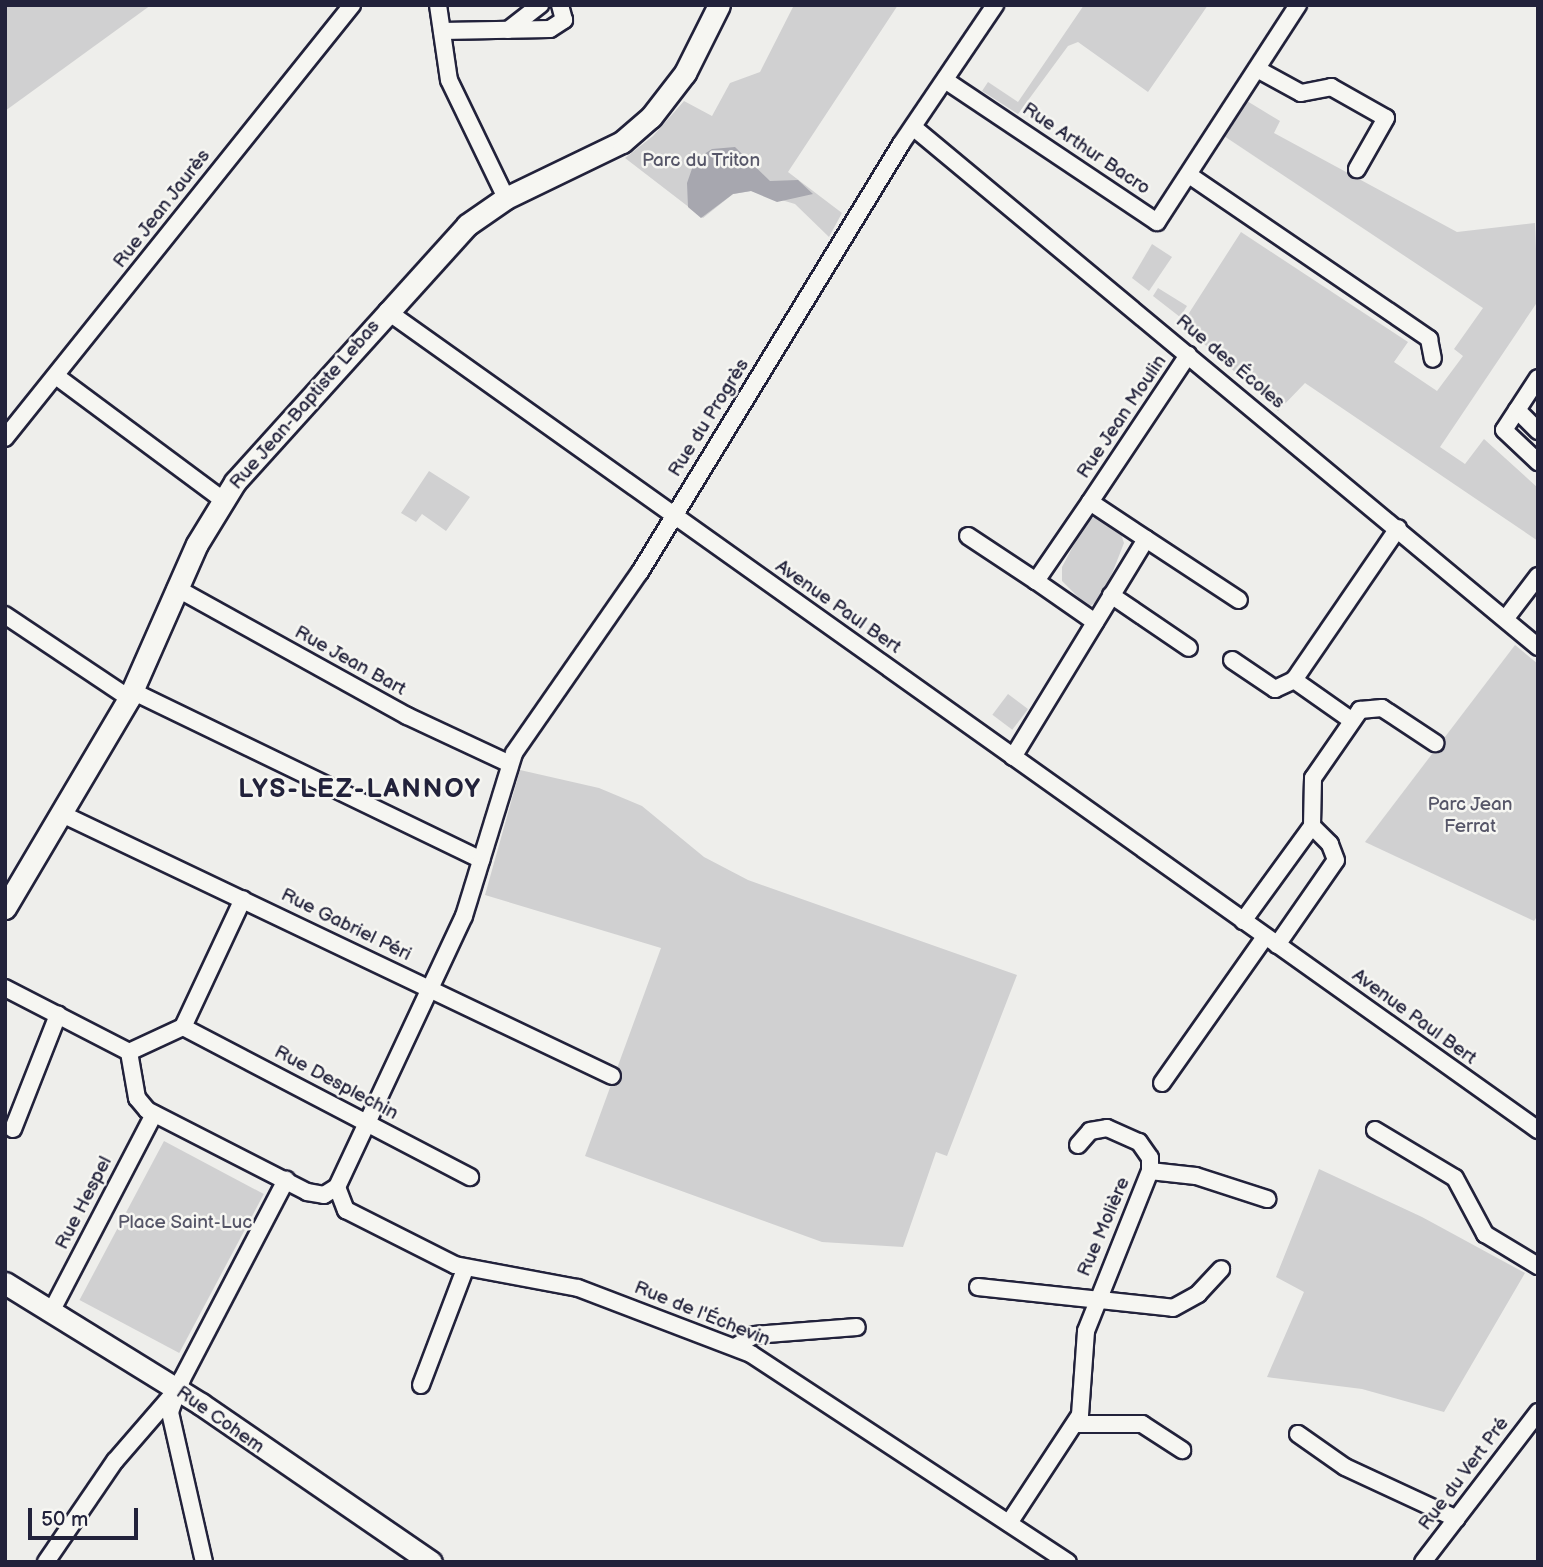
<!DOCTYPE html>
<html>
<head>
<meta charset="utf-8">
<style>
  body { margin:0 }
  #map { position:relative; width:1543px; height:1567px; overflow:hidden; background:#eeeeeb; font-family:"Balsamiq Sans",sans-serif }
  div>[style] { position:absolute }
  .green>* { inset:0; background:#d0d0d1; transform-origin:0 0 }
  .water>* { inset:0; background:#a7a7af }
  .roads { filter:drop-shadow(2px 0 #22223b) drop-shadow(-2px 0 #22223b) drop-shadow(0 2px #22223b) drop-shadow(0 -2px #22223b) }
  .minor>* { height:16px; margin:-8px; padding:0 8px; transform-origin:8px; border-radius:8px; background:#f6f6f2 }
  .tertiary>* { height:21px; margin:-10.5px; padding:0 10.5px; transform-origin:10.5px; border-radius:10.5px; background:#f6f6f2 }
  span { translate:-50% -50%; white-space:nowrap; text-align:center; line-height:1.15; -webkit-text-stroke:5px #f6f6f2; paint-order:stroke }
  .street-label { font-size:19px; color:#22223b }
  .park-label { font-size:19px; color:#565668 }
  .district-label { font-size:26px; color:#22223b; font-weight:700; letter-spacing:2px }
  .frame { position:absolute; inset:0; border:7px solid #22223b; pointer-events:none }
  .scale { position:absolute; left:28px; top:1508px; width:110px; height:32px; box-sizing:border-box; border:4px solid #22223b; border-top:0; padding-left:9px; font-size:21px; line-height:24px; white-space:nowrap; color:#22223b; -webkit-text-stroke:5px #f6f6f2; paint-order:stroke }
</style>
</head>
<body>
<div id="map">
  <div class="green">
    <i style="clip-path:polygon(5px 5px,151px 5px,5px 111px)"></i>
    <i style="clip-path:polygon(794px 5px,898px 5px,788px 172px,842px 213px,829px 237px,795px 204px,751px 191px,733px 194px,703px 218px,625px 158px,653px 136px,684px 101px,712px 116px,730px 83px,760px 72px)"></i>
    <i style="clip-path:polygon(1084px 5px,1208px 5px,1148px 92px,1078px 42px,1068px 46px,1018px 114px,982px 91px,988px 82px,1018px 102px)"></i>
    <i style="clip-path:polygon(1247px 101px,1280px 121px,1274px 133px,1457px 232px,1535px 223px,1538px 301px,1440px 447px,1465px 464px,1484px 439px,1538px 488px,1538px 541px,1305px 383px,1278px 411px,1182px 324px,1241px 232px,1408px 342px,1394px 362px,1437px 391px,1463px 356px,1454px 349px,1483px 308px,1224px 136px)"></i>
    <i style="clip-path:polygon(1152px 244px,1172px 257px,1149px 291px,1132px 278px)"></i>
    <i style="clip-path:polygon(1158px 288px,1187px 306px,1180px 317px,1153px 296px)"></i>
    <i style="clip-path:polygon(429px 471px,470px 497px,446px 531px,422px 514px,416px 522px,401px 513px)"></i>
    <i style="clip-path:polygon(1099px 516px,1121px 534px,1124px 543px,1102px 599px,1088px 607px,1062px 581px,1062px 567px,1087px 520px)"></i>
    <i style="clip-path:polygon(1515px 645px,1538px 664px,1538px 915px,1534px 921px,1365px 842px)"></i>
    <i style="left:1008px;top:694px;width:25px;height:26px;rotate:37deg"></i>
    <i style="clip-path:polygon(520px 770px,599px 788px,642px 806px,704px 857px,748px 880px,1017px 975px,947px 1156px,936px 1152px,903px 1247px,822px 1242px,585px 1156px,661px 948px,485px 895px)"></i>
    <i style="left:164px;top:1141px;width:113px;height:180px;rotate:28deg"></i>
    <i style="clip-path:polygon(1319px 1169px,1422px 1217px,1525px 1273px,1444px 1412px,1362px 1389px,1267px 1377px,1304px 1292px,1276px 1277px)"></i>
  </div>
  <div class="water">
    <i style="clip-path:polygon(735px 147px,770px 181px,798px 180px,813px 194px,777px 202px,751px 191px,733px 194px,701px 218px,688px 207px,687px 183px,695px 160px,712px 149px)"></i>
  </div>
  <div class="roads">
    <div class="minor">
      <i style="left:438px;top:5px;width:76px;rotate:81.7deg"></i>
      <i style="left:449px;top:80px;width:131px;rotate:64.2deg"></i>
      <i style="left:508px;top:30px;width:41px;rotate:-38deg"></i>
      <i style="left:442px;top:31px;width:108px;rotate:-1.1deg"></i>
      <i style="left:550px;top:29px;width:17px;rotate:-33deg"></i>
      <i style="left:564px;top:20px;width:16px;rotate:-105deg"></i>
      <i style="left:1257px;top:69px;width:50px;rotate:28.6deg"></i>
      <i style="left:1301px;top:93px;width:31px;rotate:-11deg"></i>
      <i style="left:1331px;top:87px;width:63px;rotate:29.4deg"></i>
      <i style="left:1386px;top:118px;width:59px;rotate:119.6deg"></i>
      <i style="left:945px;top:80px;width:255px;rotate:33.8deg"></i>
      <i style="left:1157px;top:222px;width:259px;rotate:-57deg"></i>
      <i style="left:913px;top:127px;width:813px;rotate:39.76deg"></i>
      <i style="left:1189px;top:175px;width:291px;rotate:34.3deg"></i>
      <i style="left:1429px;top:339px;width:20px;rotate:79deg"></i>
      <i style="left:387px;top:311px;width:1413px;rotate:35.43deg"></i>
      <i style="left:56px;top:376px;width:208px;rotate:36.6deg"></i>
      <i style="left:1538px;top:378px;width:62px;rotate:123.2deg"></i>
      <i style="left:1504px;top:430px;width:47px;rotate:43.3deg"></i>
      <i style="left:1517px;top:410px;width:30px;rotate:45deg"></i>
      <i style="left:5px;top:438px;width:555px;rotate:-51.29deg"></i>
      <i style="left:1090px;top:502px;width:96px;rotate:124.4deg"></i>
      <i style="left:1036px;top:581px;width:72px;rotate:34.8deg"></i>
      <i style="left:968px;top:536px;width:82px;rotate:33.5deg"></i>
      <i style="left:1146px;top:539px;width:111px;rotate:33.3deg"></i>
      <i style="left:176px;top:588px;width:264px;rotate:29deg"></i>
      <i style="left:407px;top:716px;width:111px;rotate:25deg"></i>
      <i style="left:1111px;top:595px;width:94px;rotate:34.2deg"></i>
      <i style="left:5px;top:615px;width:149px;rotate:33.8deg"></i>
      <i style="left:1506px;top:618px;width:53px;rotate:-52.7deg"></i>
      <i style="left:1232px;top:660px;width:52px;rotate:34deg"></i>
      <i style="left:1275px;top:689px;width:21px;rotate:-25deg"></i>
      <i style="left:132px;top:691px;width:388px;rotate:25.8deg"></i>
      <i style="left:1351px;top:720px;width:70px;rotate:-144.9deg"></i>
      <i style="left:1294px;top:680px;width:184px;rotate:-55.6deg"></i>
      <i style="left:1013px;top:757px;width:255px;rotate:-58.6deg"></i>
      <i style="left:1146px;top:539px;width:67px;rotate:-146.5deg"></i>
      <i style="left:1090px;top:502px;width:177px;rotate:-56.3deg"></i>
      <i style="left:62px;top:814px;width:609px;rotate:25.47deg"></i>
      <i style="left:1243px;top:921px;width:117px;rotate:-54deg"></i>
      <i style="left:1312px;top:826px;width:48px;rotate:-88.8deg"></i>
      <i style="left:1313px;top:778px;width:83px;rotate:-55.3deg"></i>
      <i style="left:1360px;top:710px;width:22px;rotate:-5deg"></i>
      <i style="left:1382px;top:708px;width:64px;rotate:33.4deg"></i>
      <i style="left:1277px;top:945px;width:103px;rotate:-55.2deg"></i>
      <i style="left:1336px;top:860px;width:17px;rotate:-111deg"></i>
      <i style="left:1330px;top:844px;width:25px;rotate:-135deg"></i>
      <i style="left:5px;top:988px;width:140px;rotate:27.3deg"></i>
      <i style="left:183px;top:1027px;width:324px;rotate:27.6deg"></i>
      <i style="left:183px;top:1027px;width:141px;rotate:-64.9deg"></i>
      <i style="left:129px;top:1052px;width:47px;rotate:80.1deg"></i>
      <i style="left:137px;top:1098px;width:16px;rotate:50deg"></i>
      <i style="left:147px;top:1110px;width:180px;rotate:27.1deg"></i>
      <i style="left:307px;top:1192px;width:17px;rotate:10deg"></i>
      <i style="left:324px;top:1195px;width:15px;rotate:-32deg"></i>
      <i style="left:337px;top:1187px;width:299px;rotate:-64.9deg"></i>
      <i style="left:464px;top:916px;width:170px;rotate:-72.9deg"></i>
      <i style="left:514px;top:753px;width:221px;rotate:-55.2deg"></i>
      <i style="left:640px;top:572px;width:501px;rotate:-58.62deg"></i>
      <i style="left:901px;top:144px;width:168px;rotate:-55.9deg"></i>
      <i style="left:129px;top:1052px;width:60px;rotate:-24.8deg"></i>
      <i style="left:1162px;top:1083px;width:179px;rotate:-54.8deg"></i>
      <i style="left:13px;top:1129px;width:123px;rotate:-68.5deg"></i>
      <i style="left:1375px;top:1130px;width:93px;rotate:31deg"></i>
      <i style="left:1455px;top:1178px;width:64px;rotate:61.8deg"></i>
      <i style="left:1485px;top:1234px;width:62px;rotate:31.1deg"></i>
      <i style="left:1078px;top:1145px;width:18px;rotate:-49deg"></i>
      <i style="left:1090px;top:1131px;width:17px;rotate:-10deg"></i>
      <i style="left:1107px;top:1128px;width:35px;rotate:24deg"></i>
      <i style="left:1139px;top:1142px;width:19px;rotate:55deg"></i>
      <i style="left:1150px;top:1158px;width:13px;rotate:90deg"></i>
      <i style="left:337px;top:1187px;width:25px;rotate:69deg"></i>
      <i style="left:346px;top:1210px;width:122px;rotate:26.8deg"></i>
      <i style="left:455px;top:1265px;width:125px;rotate:10.6deg"></i>
      <i style="left:578px;top:1288px;width:185px;rotate:20.9deg"></i>
      <i style="left:751px;top:1354px;width:379px;rotate:33.3deg"></i>
      <i style="left:978px;top:1287px;width:196px;rotate:6.1deg"></i>
      <i style="left:1173px;top:1308px;width:29px;rotate:-29deg"></i>
      <i style="left:1198px;top:1294px;width:34px;rotate:-47deg"></i>
      <i style="left:51px;top:1312px;width:223px;rotate:-62.5deg"></i>
      <i style="left:735px;top:1347px;width:22px;rotate:-32deg"></i>
      <i style="left:754px;top:1335px;width:103px;rotate:-4.4deg"></i>
      <i style="left:421px;top:1385px;width:124px;rotate:-69.2deg"></i>
      <i style="left:1076px;top:1424px;width:66px"></i>
      <i style="left:1142px;top:1424px;width:48px;rotate:33deg"></i>
      <i style="left:1298px;top:1434px;width:57px;rotate:35.1deg"></i>
      <i style="left:1345px;top:1467px;width:123px;rotate:24.9deg"></i>
      <i style="left:1009px;top:1523px;width:129px;rotate:-56.7deg"></i>
      <i style="left:1080px;top:1415px;width:84px;rotate:-85.9deg"></i>
      <i style="left:1086px;top:1331px;width:172px;rotate:-68.2deg"></i>
      <i style="left:1150px;top:1171px;width:46px;rotate:6.2deg"></i>
      <i style="left:1196px;top:1176px;width:75px;rotate:17.9deg"></i>
      <i style="left:46px;top:1562px;width:122px;rotate:-55.7deg"></i>
      <i style="left:115px;top:1461px;width:89px;rotate:-49.1deg"></i>
      <i style="left:204px;top:1562px;width:154px;rotate:-102.8deg"></i>
      <i style="left:170px;top:1412px;width:35px;rotate:-70deg"></i>
      <i style="left:182px;top:1379px;width:225px;rotate:-62.4deg"></i>
      <i style="left:1423px;top:1562px;width:189px;rotate:-52.5deg"></i>
    </div>
    <div class="tertiary">
      <i style="left:5px;top:908px;width:244px;rotate:-59.4deg"></i>
      <i style="left:129px;top:698px;width:168px;rotate:-66.2deg"></i>
      <i style="left:197px;top:544px;width:73px;rotate:-58.5deg"></i>
      <i style="left:235px;top:482px;width:346px;rotate:-47.9deg"></i>
      <i style="left:467px;top:225px;width:47px;rotate:-34.7deg"></i>
      <i style="left:506px;top:198px;width:129px;rotate:-25.8deg"></i>
      <i style="left:622px;top:142px;width:38px;rotate:-41deg"></i>
      <i style="left:651px;top:117px;width:56px;rotate:-52.3deg"></i>
      <i style="left:685px;top:73px;width:76px;rotate:-63.4deg"></i>
      <i style="left:5px;top:1283px;width:230px;rotate:31.7deg"></i>
      <i style="left:201px;top:1404px;width:279px;rotate:34.5deg"></i>
    </div>
  </div>
  <div class="street-label">
    <span style="left:1086px;top:149px;rotate:34deg">Rue Arthur Bacro</span>
    <span style="left:162px;top:209px;rotate:-52deg">Rue Jean Jaurès</span>
    <span style="left:1230px;top:362px;rotate:40deg">Rue des Écoles</span>
    <span style="left:305px;top:405px;rotate:-49deg">Rue Jean-Baptiste Lebas</span>
    <span style="left:1122px;top:417px;rotate:-56deg">Rue Jean Moulin</span>
    <span style="left:709px;top:418px;rotate:-58deg">Rue du Progrès</span>
    <span style="left:838px;top:607px;rotate:35deg">Avenue Paul Bert</span>
    <span style="left:350px;top:661px;rotate:29deg">Rue Jean Bart</span>
    <span style="left:346px;top:925px;rotate:26deg">Rue Gabriel Péri</span>
    <span style="left:1414px;top:1017px;rotate:36deg">Avenue Paul Bert</span>
    <span style="left:336px;top:1083px;rotate:28deg">Rue Desplechin</span>
    <span style="left:84px;top:1203px;rotate:-63deg">Rue Hespel</span>
    <span style="left:1104px;top:1227px;rotate:-67deg">Rue Molière</span>
    <span style="left:702px;top:1314px;rotate:22deg">Rue de l'Échevin</span>
    <span style="left:220px;top:1420px;rotate:35deg">Rue Cohem</span>
    <span style="left:1464px;top:1474px;rotate:-53deg">Rue du Vert Pré</span>
  </div>
  <div class="park-label">
    <span style="left:701px;top:161px">Parc du Triton</span>
    <span style="left:1470px;top:816px">Parc Jean<br>Ferrat</span>
    <span style="left:185px;top:1223px">Place Saint-Luc</span>
  </div>
  <div class="district-label">
    <span style="left:360px;top:790px">LYS-LEZ-LANNOY</span>
  </div>
  <div class="frame"></div>
  <div class="scale">50 m</div>
</div>
</body>
</html>
